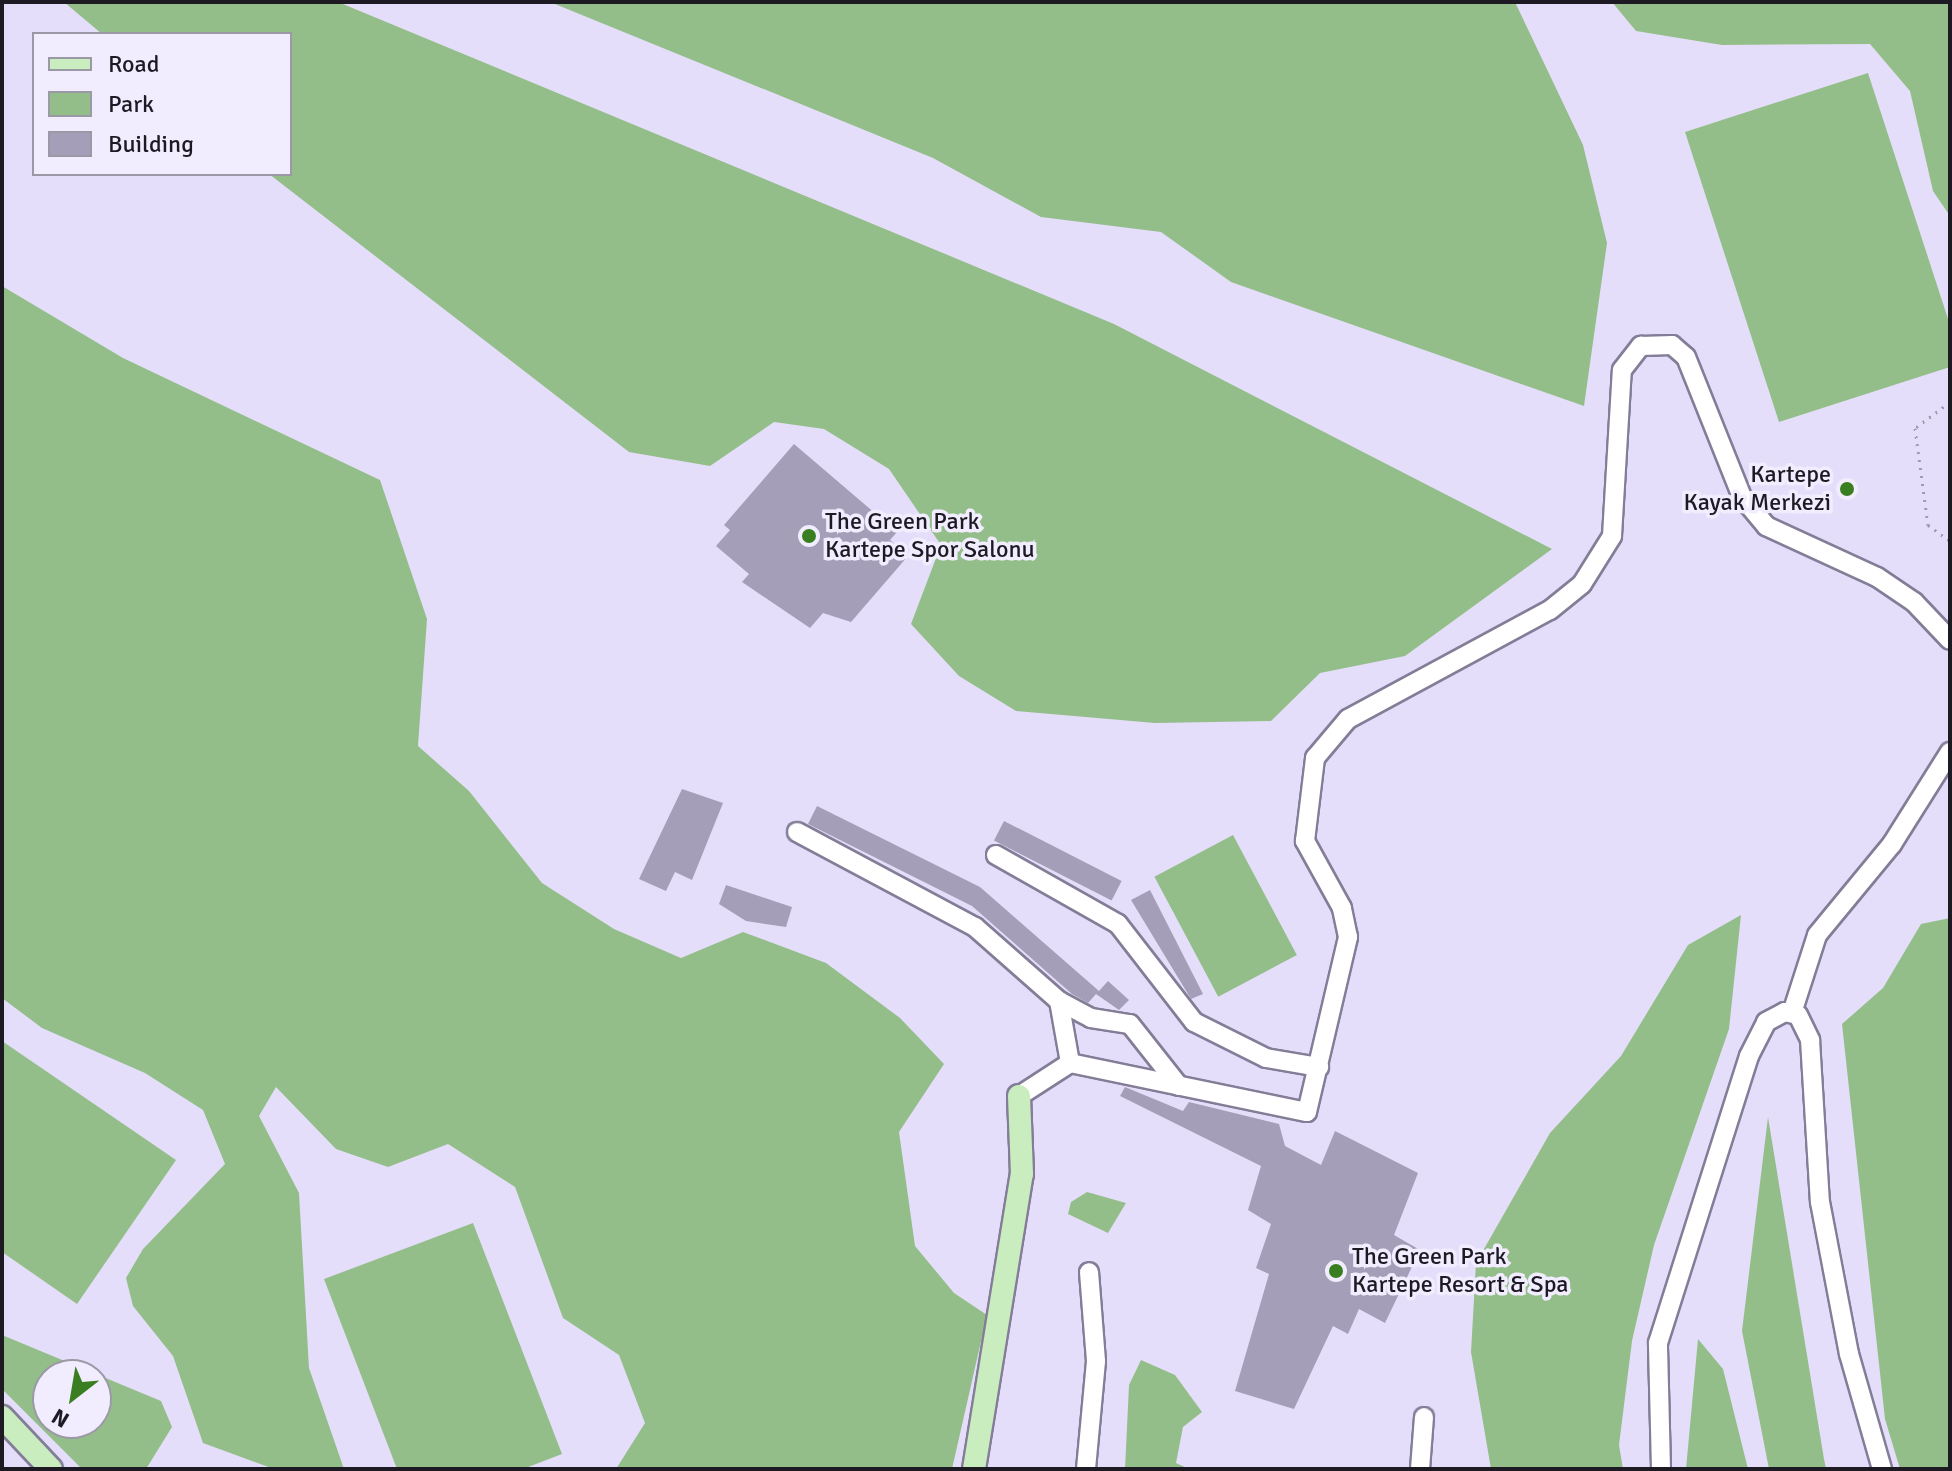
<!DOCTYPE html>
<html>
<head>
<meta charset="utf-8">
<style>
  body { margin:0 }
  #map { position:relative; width:1952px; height:1471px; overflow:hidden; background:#e5defa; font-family:Signika,sans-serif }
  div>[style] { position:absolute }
  .green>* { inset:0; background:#94be89; transform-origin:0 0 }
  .building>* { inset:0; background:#a59eb9; transform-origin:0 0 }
  .path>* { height:3px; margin-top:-1.5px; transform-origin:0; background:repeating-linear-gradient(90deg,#a19bb1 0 2px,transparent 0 8px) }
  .roads { filter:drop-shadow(2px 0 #847d97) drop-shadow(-2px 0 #847d97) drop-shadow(0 2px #847d97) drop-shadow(0 -2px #847d97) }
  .minor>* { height:18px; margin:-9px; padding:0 9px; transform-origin:9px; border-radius:9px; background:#fff }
  .major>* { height:22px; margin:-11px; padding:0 11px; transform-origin:11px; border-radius:11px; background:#caedbf }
  .dots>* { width:22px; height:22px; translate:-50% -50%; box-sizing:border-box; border:4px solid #f1edfe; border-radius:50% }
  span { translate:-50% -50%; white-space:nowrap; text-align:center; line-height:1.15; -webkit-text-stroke:7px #f1edfe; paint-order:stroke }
  .poi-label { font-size:24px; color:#1d1a24 }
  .right { translate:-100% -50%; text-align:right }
  .left { translate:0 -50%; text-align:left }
  .frame { position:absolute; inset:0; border:4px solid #1d1a24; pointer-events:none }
  .legend { position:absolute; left:32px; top:32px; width:260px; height:144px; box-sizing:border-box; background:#f1edfe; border:2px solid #9c99a7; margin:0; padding:10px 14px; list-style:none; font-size:24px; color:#1d1a24 }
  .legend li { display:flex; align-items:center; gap:16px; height:40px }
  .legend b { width:40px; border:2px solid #9c99a7 }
  .north { position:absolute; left:32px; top:1359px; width:80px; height:80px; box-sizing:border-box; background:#f1edfe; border:2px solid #9c99a7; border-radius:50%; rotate:211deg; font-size:22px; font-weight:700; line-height:32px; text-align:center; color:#1d1a24 }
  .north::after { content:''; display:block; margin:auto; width:28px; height:36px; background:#397e21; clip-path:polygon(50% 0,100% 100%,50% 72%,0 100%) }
</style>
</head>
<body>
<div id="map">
  <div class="green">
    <i style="clip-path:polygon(64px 2px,338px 2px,1114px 324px,1552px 549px,1405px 656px,1320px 673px,1271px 721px,1155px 723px,1016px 711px,959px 676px,911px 624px,941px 545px,889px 469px,824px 429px,774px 422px,710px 466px,629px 452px,269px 174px,290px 174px,290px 34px,102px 34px)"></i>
    <i style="clip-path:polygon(550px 2px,1515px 2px,1583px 145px,1607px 243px,1584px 406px,1231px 282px,1161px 232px,1041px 217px,933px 158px)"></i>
    <i style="clip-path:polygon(1612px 2px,1950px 2px,1950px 216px,1933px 191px,1910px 91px,1870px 44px,1722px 45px,1636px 31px)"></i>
    <i style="clip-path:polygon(1868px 73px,1950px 325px,1950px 367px,1779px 422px,1685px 132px)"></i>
    <i style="clip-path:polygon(2px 286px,123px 358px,380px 480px,427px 619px,418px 746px,469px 791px,542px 883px,614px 929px,681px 958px,743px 932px,826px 963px,900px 1018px,944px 1064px,899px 1132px,915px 1246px,954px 1293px,987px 1315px,952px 1469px,616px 1469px,645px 1423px,619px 1355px,563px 1318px,515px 1187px,448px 1144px,388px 1167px,336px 1149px,276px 1087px,259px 1116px,299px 1193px,309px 1368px,344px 1469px,274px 1469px,203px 1443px,173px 1356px,133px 1306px,126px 1278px,143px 1249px,225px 1164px,203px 1110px,145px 1073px,42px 1028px,2px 998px)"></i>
    <i style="left:1233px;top:835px;width:136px;height:89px;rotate:62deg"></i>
    <i style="clip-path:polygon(1741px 915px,1729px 1029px,1654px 1245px,1632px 1341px,1619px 1445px,1623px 1469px,1491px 1469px,1471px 1352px,1476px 1263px,1550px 1133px,1621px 1056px,1688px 945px)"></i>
    <i style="clip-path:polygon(1950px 918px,1950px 1469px,1900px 1469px,1885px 1419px,1842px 1024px,1883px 988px,1921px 924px)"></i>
    <i style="clip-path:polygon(2px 1041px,176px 1160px,77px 1304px,2px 1252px)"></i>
    <i style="clip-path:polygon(1768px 1117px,1824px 1459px,1826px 1469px,1769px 1469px,1742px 1331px)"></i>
    <i style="clip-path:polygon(1087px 1192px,1126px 1203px,1108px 1233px,1068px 1214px,1071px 1202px)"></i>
    <i style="clip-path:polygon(473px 1223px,562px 1454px,523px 1469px,397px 1469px,324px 1279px)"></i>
    <i style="clip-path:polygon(evenodd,2px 1335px,161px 1401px,172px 1427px,146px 1469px,82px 1469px,2px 1389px,2px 1335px,48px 1375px,96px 1375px,96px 1423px,48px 1423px,48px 1375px)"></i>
    <i style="clip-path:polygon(1698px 1339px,1723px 1369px,1748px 1469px,1686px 1469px)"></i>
    <i style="clip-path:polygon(1141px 1360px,1175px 1375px,1202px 1412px,1183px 1427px,1176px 1463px,1189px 1469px,1125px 1469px,1129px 1385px)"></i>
  </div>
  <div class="building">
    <i style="clip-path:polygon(794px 444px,897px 532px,890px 540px,908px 556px,851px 622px,823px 613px,810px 628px,742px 582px,749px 574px,716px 546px,730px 530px,724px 525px)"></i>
    <i style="clip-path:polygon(682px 789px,723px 803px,692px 880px,675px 872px,666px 891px,639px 879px)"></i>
    <i style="clip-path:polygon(817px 806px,980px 887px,1099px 991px,1108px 981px,1129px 1000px,1119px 1010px,1096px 994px,1088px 1003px,1072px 994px,972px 906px,808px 824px)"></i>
    <i style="left:1004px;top:821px;width:132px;height:22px;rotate:27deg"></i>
    <i style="clip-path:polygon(726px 885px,792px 907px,786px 927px,746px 921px,719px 904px)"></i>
    <i style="clip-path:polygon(1150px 890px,1203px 994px,1191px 999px,1131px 900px)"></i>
    <i style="clip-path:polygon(1125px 1087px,1183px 1111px,1189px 1102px,1279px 1124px,1285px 1146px,1321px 1165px,1335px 1131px,1418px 1173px,1394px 1235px,1420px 1250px,1385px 1323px,1359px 1309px,1348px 1334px,1333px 1326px,1294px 1409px,1235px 1391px,1269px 1274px,1256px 1268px,1271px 1224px,1248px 1210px,1261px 1166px,1120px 1096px)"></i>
  </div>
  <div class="path">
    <i style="left:1950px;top:402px;width:44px;rotate:143.4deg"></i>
    <i style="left:1915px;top:428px;width:98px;rotate:82.4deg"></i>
    <i style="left:1928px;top:525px;width:27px;rotate:36deg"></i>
  </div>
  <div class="roads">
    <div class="minor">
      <i style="left:797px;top:832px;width:202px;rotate:28.1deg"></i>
      <i style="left:975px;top:927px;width:112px;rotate:41.4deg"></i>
      <i style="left:1059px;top:1001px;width:63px;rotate:79.9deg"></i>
      <i style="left:996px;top:855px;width:140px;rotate:29.5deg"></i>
      <i style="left:1118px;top:924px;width:124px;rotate:52.2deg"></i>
      <i style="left:1194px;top:1022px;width:80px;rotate:26.6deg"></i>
      <i style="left:1266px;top:1058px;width:54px;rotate:9.6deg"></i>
      <i style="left:1059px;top:1001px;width:36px;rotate:28deg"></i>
      <i style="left:1091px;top:1018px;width:39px;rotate:9deg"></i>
      <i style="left:1130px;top:1024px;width:79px;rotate:51.7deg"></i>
      <i style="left:1792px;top:1013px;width:82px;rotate:-72.2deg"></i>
      <i style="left:1817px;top:935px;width:118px;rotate:-50.5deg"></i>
      <i style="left:1892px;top:844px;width:109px;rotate:-57.8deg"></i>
      <i style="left:1019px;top:1096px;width:61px;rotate:-32.9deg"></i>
      <i style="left:1070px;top:1063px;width:242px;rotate:11.7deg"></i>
      <i style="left:1307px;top:1112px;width:180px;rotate:-76.8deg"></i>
      <i style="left:1348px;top:937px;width:30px;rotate:-102deg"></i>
      <i style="left:1342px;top:908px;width:77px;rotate:-118.9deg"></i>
      <i style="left:1305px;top:841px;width:84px;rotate:-83.1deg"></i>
      <i style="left:1315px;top:758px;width:51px;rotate:-49.8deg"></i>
      <i style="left:1348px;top:719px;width:230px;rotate:-28.4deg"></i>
      <i style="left:1550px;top:610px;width:41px;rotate:-39.1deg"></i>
      <i style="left:1582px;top:584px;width:57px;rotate:-58deg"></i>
      <i style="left:1612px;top:536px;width:166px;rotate:-86.6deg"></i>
      <i style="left:1622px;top:370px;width:31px;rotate:-52deg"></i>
      <i style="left:1641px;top:346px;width:31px;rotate:-2deg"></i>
      <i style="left:1672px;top:345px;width:18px;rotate:41deg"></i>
      <i style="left:1686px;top:357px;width:151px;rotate:68.2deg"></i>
      <i style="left:1742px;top:497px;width:38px;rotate:50deg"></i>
      <i style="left:1766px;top:526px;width:122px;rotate:24.7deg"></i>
      <i style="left:1877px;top:577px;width:45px;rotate:34deg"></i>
      <i style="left:1914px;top:602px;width:52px;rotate:46.5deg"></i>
      <i style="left:1086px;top:1469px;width:108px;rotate:-84.7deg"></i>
      <i style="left:1096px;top:1361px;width:89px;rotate:-94.5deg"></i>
      <i style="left:1420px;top:1469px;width:52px;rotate:-85.6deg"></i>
      <i style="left:1661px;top:1469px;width:126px;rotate:-91.4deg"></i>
      <i style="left:1658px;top:1343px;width:301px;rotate:-72.4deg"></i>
      <i style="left:1749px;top:1056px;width:38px;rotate:-63deg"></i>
      <i style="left:1766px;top:1022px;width:21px;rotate:-28deg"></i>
      <i style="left:1785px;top:1012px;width:13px;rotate:13deg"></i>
      <i style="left:1798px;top:1015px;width:28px;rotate:64deg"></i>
      <i style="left:1810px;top:1040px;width:162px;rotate:86.5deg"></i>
      <i style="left:1820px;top:1202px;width:155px;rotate:79.2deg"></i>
      <i style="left:1849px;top:1354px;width:120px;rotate:74deg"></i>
    </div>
    <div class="major">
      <i style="left:2px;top:1417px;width:71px;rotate:46.7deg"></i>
      <i style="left:974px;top:1469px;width:299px;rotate:-80.8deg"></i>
      <i style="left:1022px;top:1174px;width:78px;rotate:-92.2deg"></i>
    </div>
  </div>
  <div class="dots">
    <i style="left:1847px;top:489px;background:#397e21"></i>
    <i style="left:809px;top:536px;background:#397e21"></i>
    <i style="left:1336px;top:1271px;background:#397e21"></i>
  </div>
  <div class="poi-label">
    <span class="right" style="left:1831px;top:489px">Kartepe<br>Kayak Merkezi</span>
    <span class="left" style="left:825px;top:536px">The Green Park<br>Kartepe Spor Salonu</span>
    <span class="left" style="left:1352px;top:1271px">The Green Park<br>Kartepe Resort &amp; Spa</span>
  </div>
  <div class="frame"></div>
  <ul class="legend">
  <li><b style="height:10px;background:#caedbf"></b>Road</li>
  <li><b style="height:22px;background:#94be89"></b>Park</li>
  <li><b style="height:22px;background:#a59eb9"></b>Building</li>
  </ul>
  <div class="north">N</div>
</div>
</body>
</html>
